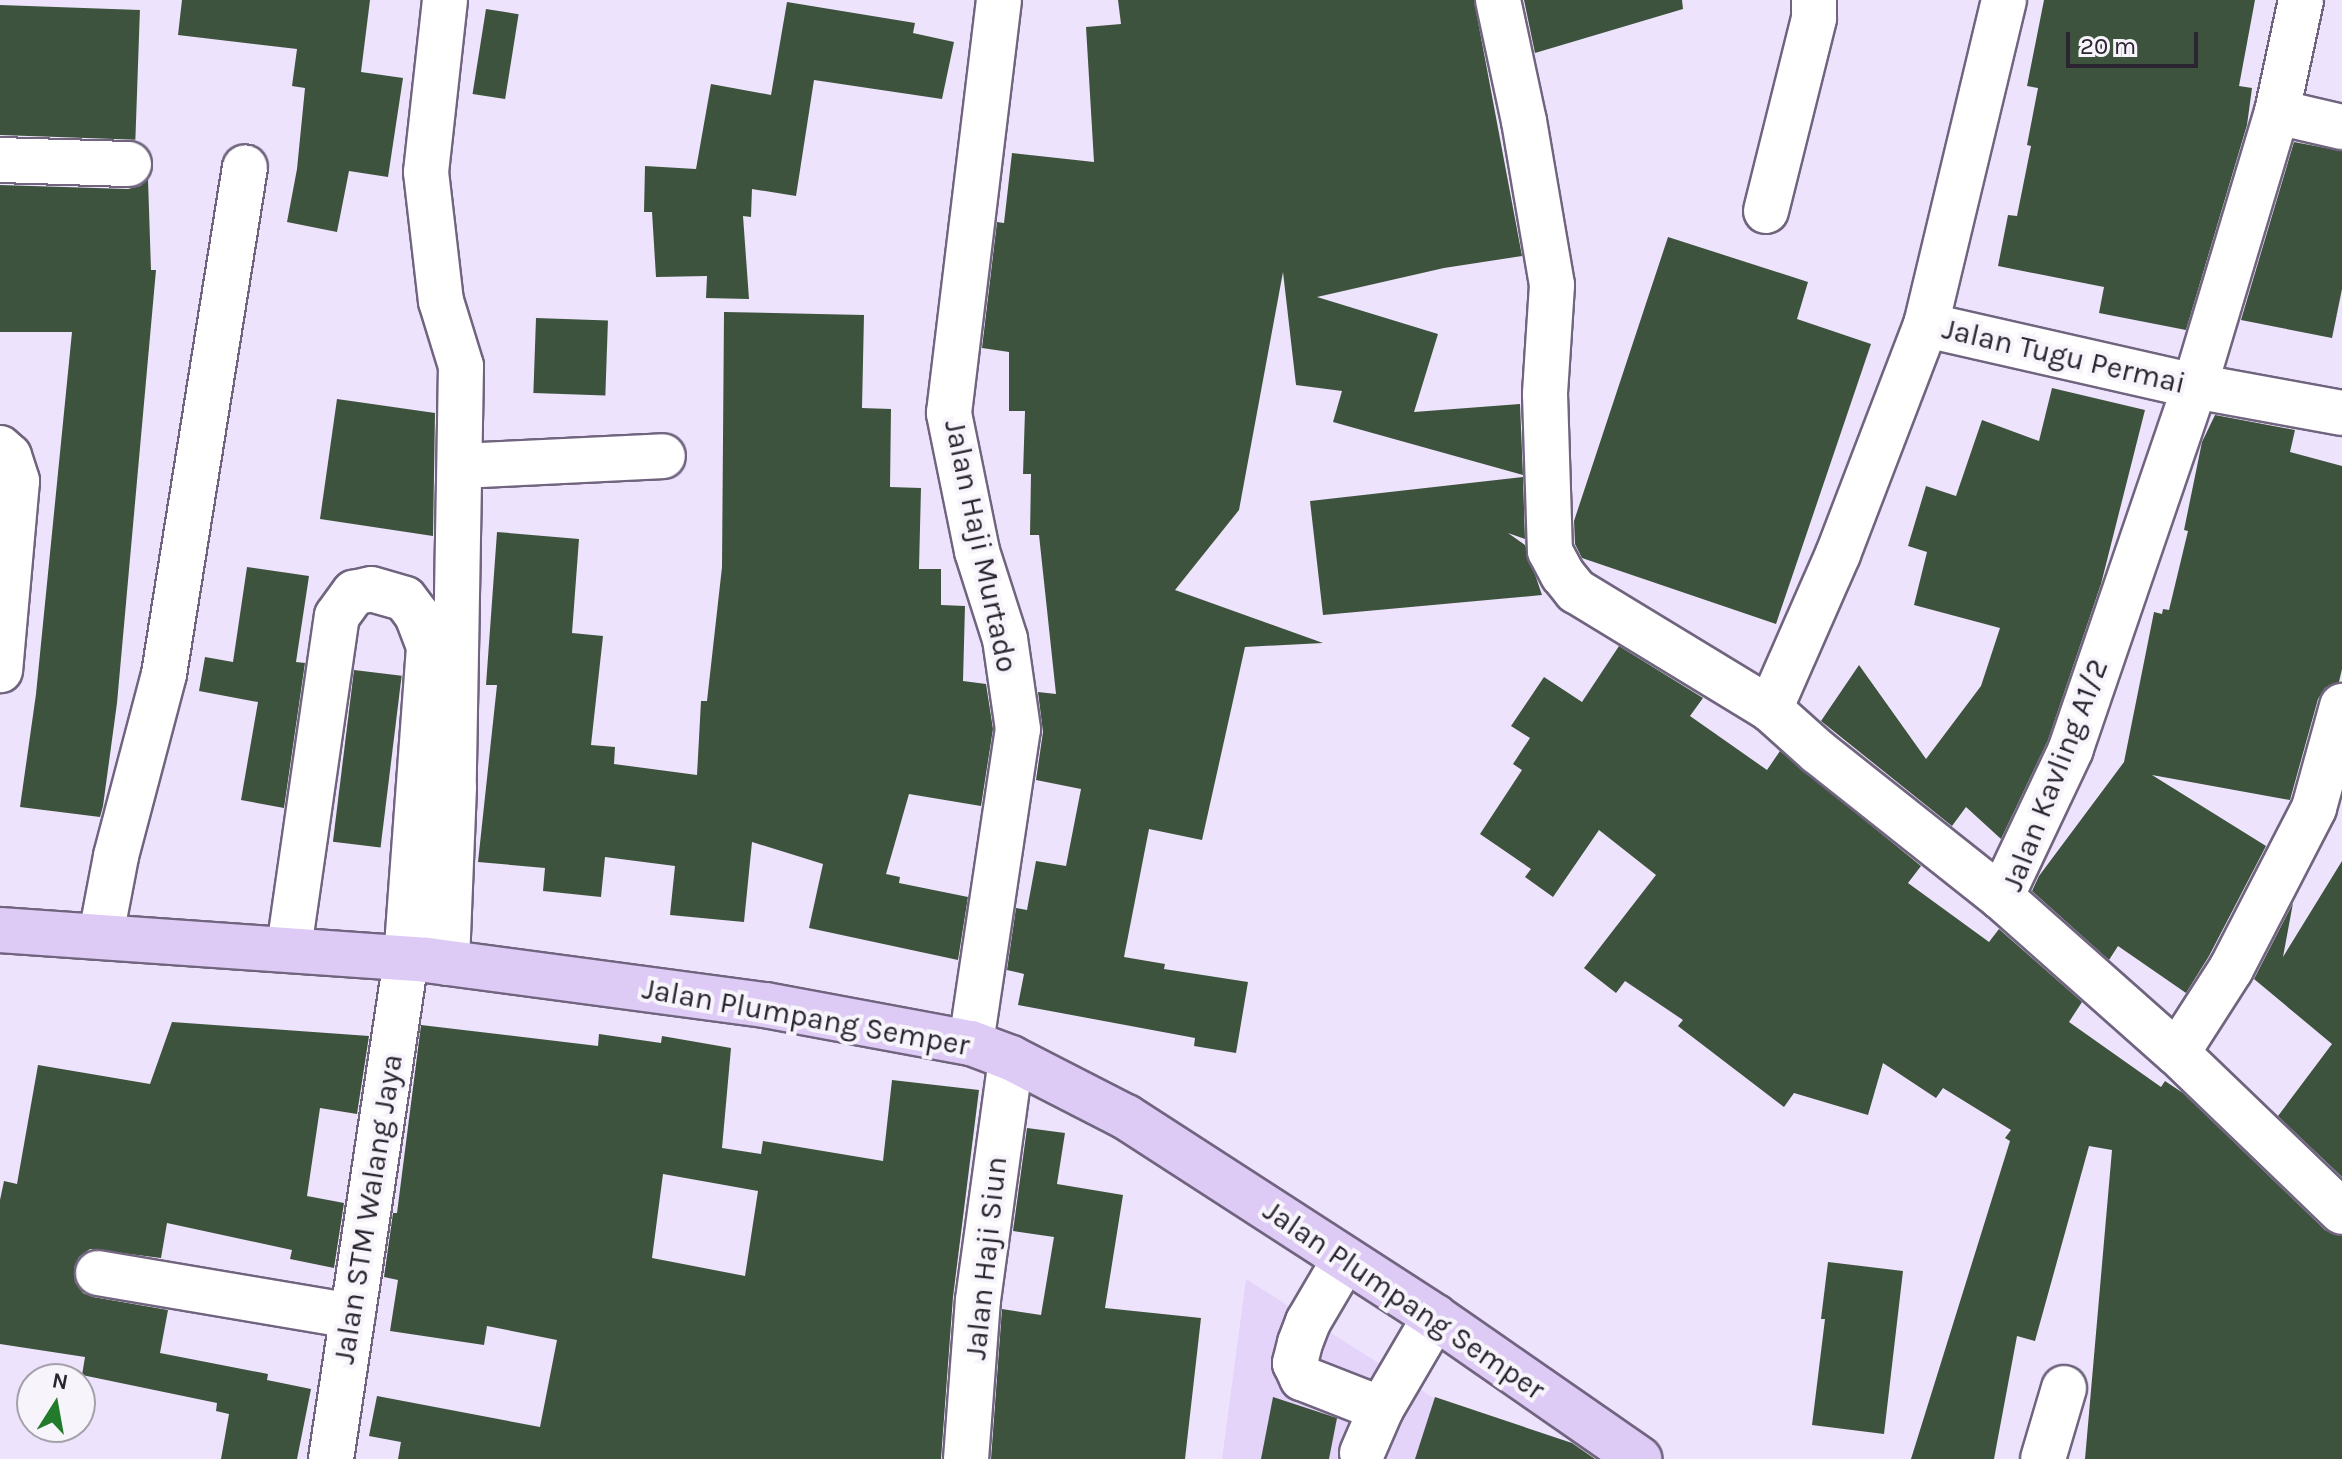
<!DOCTYPE html>
<html>
<head>
<meta charset="utf-8">
<style>
  body { margin:0 }
  #map { position:relative; width:2342px; height:1459px; overflow:hidden; background:#eee3fc; font-family:Karla,sans-serif }
  div>[style] { position:absolute }
  .built>* { inset:0; background:#e4d4fa }
  .building>* { inset:0; background:#3e533d; transform-origin:0 0 }
  .roads { filter:drop-shadow(2px 0 #70647f) drop-shadow(-2px 0 #70647f) drop-shadow(0 2px #70647f) drop-shadow(0 -2px #70647f) }
  .minor>* { height:44px; margin:-22px; padding:0 22px; transform-origin:22px; border-radius:22px; background:#fff }
  .major>* { height:44px; margin:-22px; padding:0 22px; transform-origin:22px; border-radius:22px; background:#ddcaf5 }
  span { translate:-50% -50%; white-space:nowrap; text-align:center; line-height:1.15; -webkit-text-stroke:8px #f7f4fb; paint-order:stroke }
  .street-label { font-size:30px; color:#2a2530 }
  .north { position:absolute; left:16px; top:1363px; width:80px; height:80px; box-sizing:border-box; background:#f7f4fb; border:2px solid #a5a1aa; border-radius:50%; rotate:11deg; font-size:22px; font-weight:700; line-height:32px; text-align:center; color:#2a2530 }
  .north::after { content:''; display:block; margin:auto; width:28px; height:36px; background:#217b2a; clip-path:polygon(50% 0,100% 100%,50% 72%,0 100%) }
  .scale { position:absolute; left:2066px; top:32px; width:132px; height:36px; box-sizing:border-box; border:4px solid #2a2530; border-top:0; padding-left:10px; font-size:24px; line-height:28px; white-space:nowrap; color:#2a2530; -webkit-text-stroke:6px #f7f4fb; paint-order:stroke }
</style>
</head>
<body>
<div id="map">
  <div class="built">
    <i style="clip-path:polygon(1246px 1279px,1530px 1459px,1222px 1459px)"></i>
  </div>
  <div class="building">
    <i style="clip-path:polygon(182px 0,370px 0,361px 72px,403px 78px,388px 177px,349px 171px,337px 232px,287px 222px,297px 169px,305px 88px,292px 86px,297px 49px,178px 35px)"></i>
    <i style="clip-path:polygon(1118px 0,1474px 0,1522px 256px,1444px 268px,1317px 297px,1438px 334px,1414px 412px,1520px 404px,1523px 475px,1333px 422px,1342px 391px,1296px 385px,1283px 272px,1239px 510px,1175px 590px,1323px 643px,1245px 647px,1202px 840px,1149px 829px,1124px 957px,1165px 964px,1164px 969px,1248px 982px,1236px 1053px,1194px 1046px,1195px 1038px,1018px 1005px,1024px 974px,1007px 970px,1016px 908px,1027px 910px,1036px 861px,1066px 866px,1081px 789px,1036px 780px,1043px 732px,1038px 692px,1056px 694px,1039px 535px,1030px 535px,1031px 474px,1023px 474px,1025px 411px,1009px 411px,1009px 352px,982px 348px,997px 222px,1004px 223px,1012px 153px,1094px 162px,1086px 27px,1121px 24px)"></i>
    <i style="clip-path:polygon(1524px 0,1682px 0,1683px 9px,1535px 53px)"></i>
    <i style="clip-path:polygon(2044px 0,2255px 0,2239px 86px,2252px 88px,2247px 125px,2186px 330px,2099px 313px,2104px 287px,1998px 266px,2008px 215px,2017px 216px,2031px 146px,2027px 145px,2038px 88px,2027px 86px)"></i>
    <i style="clip-path:polygon(787px 2px,915px 23px,913px 33px,954px 42px,942px 99px,814px 80px,796px 196px,752px 189px,751px 217px,743px 216px,749px 299px,706px 298px,707px 276px,656px 277px,652px 212px,644px 212px,645px 166px,696px 169px,711px 84px,771px 95px)"></i>
    <i style="left:0;top:5px;width:140px;height:130px;rotate:2deg"></i>
    <i style="left:486px;top:9px;width:33px;height:86px;rotate:9deg"></i>
    <i style="clip-path:polygon(2294px 142px,2342px 151px,2342px 289px,2332px 338px,2241px 320px)"></i>
    <i style="clip-path:polygon(148px 179px,151px 270px,156px 270px,117px 703px,103px 806px,100px 817px,20px 807px,36px 694px,72px 332px,0 332px,0 185px,128px 189px,140px 186px)"></i>
    <i style="clip-path:polygon(1668px 237px,1808px 282px,1797px 319px,1871px 344px,1776px 624px,1582px 558px,1575px 544px,1574px 521px)"></i>
    <i style="clip-path:polygon(724px 312px,864px 315px,862px 408px,891px 409px,890px 487px,921px 488px,919px 569px,941px 569px,941px 605px,965px 606px,963px 681px,986px 684px,993px 729px,981px 806px,909px 794px,886px 874px,900px 877px,899px 883px,968px 897px,958px 960px,809px 928px,823px 864px,752px 842px,744px 922px,670px 915px,675px 866px,605px 857px,601px 897px,543px 891px,545px 868px,478px 862px,497px 685px,486px 685px,497px 532px,579px 539px,572px 633px,603px 636px,591px 745px,615px 747px,614px 764px,697px 775px,701px 701px,707px 701px,722px 567px)"></i>
    <i style="left:536px;top:318px;width:72px;height:75px;rotate:2deg"></i>
    <i style="clip-path:polygon(2052px 388px,2145px 410px,2101px 584px,2048px 740px,2001px 839px,1966px 807px,1952px 826px,1821px 721px,1859px 665px,1926px 759px,1981px 686px,2000px 628px,1914px 605px,1927px 552px,1908px 546px,1926px 486px,1956px 496px,1982px 420px,2039px 441px)"></i>
    <i style="clip-path:polygon(337px 399px,435px 413px,433px 536px,320px 519px)"></i>
    <i style="clip-path:polygon(2215px 415px,2295px 430px,2290px 452px,2342px 466px,2342px 669px,2339px 682px,2325px 688px,2318px 699px,2290px 800px,2152px 775px,2266px 846px,2209px 956px,2186px 993px,2118px 946px,2109px 960px,2032px 891px,2039px 876px,2124px 762px,2154px 612px,2162px 614px,2163px 609px,2169px 610px,2188px 531px,2184px 530px,2202px 442px)"></i>
    <i style="clip-path:polygon(1523px 477px,1525px 539px,1508px 533px,1525px 545px,1542px 595px,1323px 615px,1310px 501px)"></i>
    <i style="clip-path:polygon(247px 567px,309px 576px,296px 662px,305px 663px,284px 808px,241px 800px,258px 702px,199px 691px,205px 657px,233px 662px)"></i>
    <i style="clip-path:polygon(1619px 646px,1703px 698px,1690px 716px,1767px 770px,1780px 751px,1921px 866px,1908px 883px,1989px 942px,1999px 929px,2082px 1002px,2069px 1022px,2161px 1087px,2165px 1081px,2183px 1093px,2325px 1230px,2342px 1236px,2342px 1459px,2085px 1459px,2112px 1150px,2089px 1146px,2035px 1341px,2017px 1336px,1994px 1459px,1911px 1459px,2010px 1141px,2005px 1138px,2011px 1130px,1943px 1088px,1936px 1098px,1883px 1063px,1868px 1115px,1794px 1093px,1784px 1107px,1678px 1026px,1683px 1020px,1625px 981px,1616px 993px,1584px 968px,1656px 875px,1599px 830px,1553px 897px,1525px 877px,1531px 869px,1480px 834px,1522px 770px,1513px 764px,1530px 738px,1511px 726px,1544px 677px,1582px 702px)"></i>
    <i style="left:354px;top:670px;width:48px;height:173px;rotate:7deg"></i>
    <i style="clip-path:polygon(2342px 861px,2342px 1177px,2278px 1116px,2332px 1044px,2254px 979px,2293px 903px,2283px 957px)"></i>
    <i style="clip-path:polygon(172px 1022px,369px 1036px,357px 1114px,320px 1108px,307px 1196px,344px 1203px,334px 1268px,290px 1259px,292px 1250px,167px 1223px,161px 1258px,90px 1249px,79px 1257px,74px 1268px,75px 1282px,83px 1293px,93px 1297px,168px 1310px,160px 1353px,268px 1374px,267px 1380px,311px 1389px,297px 1459px,221px 1459px,229px 1414px,216px 1411px,217px 1403px,82px 1375px,85px 1357px,0 1344px,0 1200px,4px 1181px,17px 1184px,38px 1065px,150px 1084px)"></i>
    <i style="clip-path:polygon(evenodd,421px 1025px,598px 1046px,599px 1034px,661px 1043px,662px 1036px,731px 1048px,722px 1148px,761px 1154px,763px 1141px,883px 1161px,892px 1080px,979px 1090px,953px 1297px,941px 1459px,398px 1459px,401px 1442px,369px 1436px,377px 1396px,540px 1427px,557px 1340px,487px 1326px,484px 1345px,390px 1331px,398px 1280px,384px 1277px,393px 1213px,397px 1213px,421px 1025px,663px 1174px,758px 1191px,745px 1276px,652px 1258px,663px 1174px)"></i>
    <i style="clip-path:polygon(1027px 1128px,1065px 1133px,1057px 1184px,1123px 1195px,1105px 1308px,1201px 1318px,1185px 1459px,991px 1459px,1002px 1309px,1041px 1315px,1054px 1237px,1013px 1231px)"></i>
    <i style="clip-path:polygon(1828px 1262px,1903px 1271px,1884px 1434px,1812px 1425px,1825px 1319px,1821px 1319px)"></i>
    <i style="clip-path:polygon(1273px 1397px,1337px 1418px,1329px 1459px,1261px 1459px)"></i>
    <i style="clip-path:polygon(1435px 1397px,1572px 1443px,1595px 1459px,1415px 1459px)"></i>
  </div>
  <div class="roads">
    <div class="minor">
      <i style="left:445px;top:0;width:173px;rotate:96.3deg"></i>
      <i style="left:426px;top:172px;width:130px;rotate:83.4deg"></i>
      <i style="left:441px;top:301px;width:68px;rotate:72.9deg"></i>
      <i style="left:461px;top:366px;width:421px;rotate:91deg"></i>
      <i style="left:454px;top:787px;width:176px;rotate:92.3deg"></i>
      <i style="left:1498px;top:0;width:124px;rotate:77.9deg"></i>
      <i style="left:1524px;top:121px;width:166px;rotate:80.3deg"></i>
      <i style="left:1552px;top:285px;width:109px;rotate:93.7deg"></i>
      <i style="left:1545px;top:394px;width:157px;rotate:88.2deg"></i>
      <i style="left:1550px;top:551px;width:27px;rotate:62deg"></i>
      <i style="left:1563px;top:575px;width:21px;rotate:51deg"></i>
      <i style="left:1576px;top:591px;width:227px;rotate:31.3deg"></i>
      <i style="left:1770px;top:709px;width:64px;rotate:41.9deg"></i>
      <i style="left:1818px;top:752px;width:233px;rotate:38.4deg"></i>
      <i style="left:2301px;top:0;width:115px;rotate:102.1deg"></i>
      <i style="left:2277px;top:112px;width:286px;rotate:106.7deg"></i>
      <i style="left:2195px;top:386px;width:384px;rotate:108.9deg"></i>
      <i style="left:2071px;top:749px;width:164px;rotate:115.3deg"></i>
      <i style="left:2001px;top:897px;width:235px;rotate:41.6deg"></i>
      <i style="left:2177px;top:1053px;width:229px;rotate:43.9deg"></i>
      <i style="left:2277px;top:112px;width:67px;rotate:13deg"></i>
      <i style="left:0;top:160px;width:129px;rotate:1.8deg"></i>
      <i style="left:1766px;top:211px;width:199px;rotate:-76deg"></i>
      <i style="left:1814px;top:18px;width:18px;rotate:-90deg"></i>
      <i style="left:1926px;top:325px;width:276px;rotate:12.8deg"></i>
      <i style="left:2195px;top:386px;width:149px;rotate:10.4deg"></i>
      <i style="left:0;top:448px;width:12px;rotate:42deg"></i>
      <i style="left:9px;top:456px;width:26px;rotate:72deg"></i>
      <i style="left:17px;top:481px;width:190px;rotate:95.1deg"></i>
      <i style="left:462px;top:466px;width:201px;rotate:-2.8deg"></i>
      <i style="left:1770px;top:709px;width:169px;rotate:-66.3deg"></i>
      <i style="left:1838px;top:554px;width:245px;rotate:-69deg"></i>
      <i style="left:1926px;top:325px;width:334px;rotate:-76.5deg"></i>
      <i style="left:101px;top:935px;width:80px;rotate:-79.2deg"></i>
      <i style="left:116px;top:856px;width:188px;rotate:-75.2deg"></i>
      <i style="left:164px;top:674px;width:513px;rotate:-80.92deg"></i>
      <i style="left:289px;top:948px;width:335px;rotate:-81.8deg"></i>
      <i style="left:337px;top:616px;width:29px;rotate:-54deg"></i>
      <i style="left:354px;top:593px;width:17px;rotate:-13deg"></i>
      <i style="left:371px;top:589px;width:35px;rotate:16deg"></i>
      <i style="left:405px;top:599px;width:20px;rotate:53deg"></i>
      <i style="left:417px;top:615px;width:34px;rotate:69deg"></i>
      <i style="left:429px;top:647px;width:313px;rotate:94.2deg"></i>
      <i style="left:406px;top:959px;width:506px;rotate:98.53deg"></i>
      <i style="left:971px;top:1043px;width:317px;rotate:-81.5deg"></i>
      <i style="left:1018px;top:729px;width:91px;rotate:-98.2deg"></i>
      <i style="left:1005px;top:639px;width:92px;rotate:-107.7deg"></i>
      <i style="left:977px;top:551px;width:141px;rotate:-101.5deg"></i>
      <i style="left:949px;top:413px;width:416px;rotate:-83.1deg"></i>
      <i style="left:2177px;top:1053px;width:100px;rotate:-57.3deg"></i>
      <i style="left:2231px;top:969px;width:181px;rotate:-62.7deg"></i>
      <i style="left:2314px;top:808px;width:106px;rotate:-74.6deg"></i>
      <i style="left:1345px;top:1259px;width:73px;rotate:120.4deg"></i>
      <i style="left:1308px;top:1322px;width:22px;rotate:111deg"></i>
      <i style="left:1300px;top:1343px;width:21px;rotate:104deg"></i>
      <i style="left:1295px;top:1363px;width:17px;rotate:65deg"></i>
      <i style="left:1302px;top:1378px;width:85px;rotate:21.4deg"></i>
      <i style="left:1381px;top:1409px;width:107px;rotate:-59.6deg"></i>
      <i style="left:98px;top:1273px;width:258px;rotate:9.6deg"></i>
      <i style="left:1362px;top:1453px;width:48px;rotate:-66.6deg"></i>
      <i style="left:966px;top:1459px;width:159px;rotate:-85.7deg"></i>
      <i style="left:978px;top:1300px;width:244px;rotate:-82.2deg"></i>
      <i style="left:2043px;top:1459px;width:74px;rotate:-73.5deg"></i>
    </div>
    <div class="major">
      <i style="left:0;top:930px;width:428px;rotate:4deg"></i>
      <i style="left:427px;top:960px;width:341px;rotate:7.6deg"></i>
      <i style="left:765px;top:1005px;width:209px;rotate:10.5deg"></i>
      <i style="left:971px;top:1043px;width:43px;rotate:20.6deg"></i>
      <i style="left:1011px;top:1058px;width:129px;rotate:27.2deg"></i>
      <i style="left:1126px;top:1117px;width:368px;rotate:32.9deg"></i>
      <i style="left:1435px;top:1317px;width:249px;rotate:34.8deg"></i>
    </div>
  </div>
  <div class="street-label">
    <span style="left:2064px;top:356px;rotate:13deg">Jalan Tugu Permai</span>
    <span style="left:981px;top:546px;rotate:78deg">Jalan Haji Murtado</span>
    <span style="left:2055px;top:775px;rotate:-69deg">Jalan Kavling A1/2</span>
    <span style="left:806px;top:1017px;rotate:10deg">Jalan Plumpang Semper</span>
    <span style="left:368px;top:1209px;rotate:-81deg">Jalan STM Walang Jaya</span>
    <span style="left:986px;top:1258px;rotate:-84deg">Jalan Haji Siun</span>
    <span style="left:1404px;top:1300px;rotate:34deg">Jalan Plumpang Semper</span>
  </div>
  <div class="north">N</div>
  <div class="scale">20 m</div>
</div>
</body>
</html>
